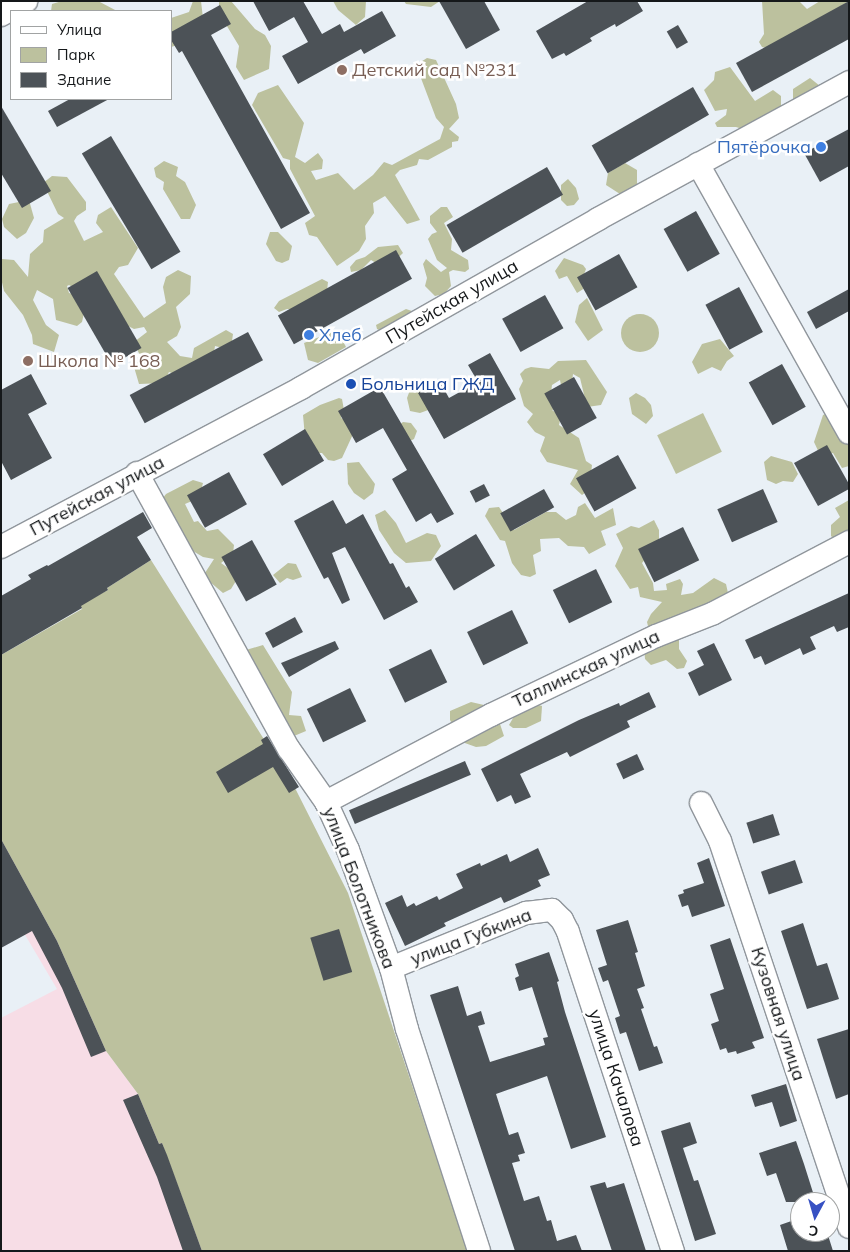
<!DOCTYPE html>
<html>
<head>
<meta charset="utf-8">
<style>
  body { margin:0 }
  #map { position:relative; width:850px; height:1252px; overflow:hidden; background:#e9f0f6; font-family:Mulish,sans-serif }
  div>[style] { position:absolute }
  .industrial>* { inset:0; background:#f7dde6 }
  .green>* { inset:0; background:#bcc19e; transform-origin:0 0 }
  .round { border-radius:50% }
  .building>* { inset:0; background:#4c5257; transform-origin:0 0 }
  .roads { filter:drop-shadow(1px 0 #90969c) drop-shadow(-1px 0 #90969c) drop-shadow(0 1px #90969c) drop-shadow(0 -1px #90969c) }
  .minor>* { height:22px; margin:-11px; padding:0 11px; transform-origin:11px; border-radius:11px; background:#fff }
  .dots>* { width:14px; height:14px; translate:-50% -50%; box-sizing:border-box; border:2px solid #fff; border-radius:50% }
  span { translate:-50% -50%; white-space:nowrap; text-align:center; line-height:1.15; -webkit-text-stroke:5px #fff; paint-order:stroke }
  .education-label { font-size:18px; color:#785e54 }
  .left { translate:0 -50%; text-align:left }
  .shop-label { font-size:18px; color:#366cbe }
  .right { translate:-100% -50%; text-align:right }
  .street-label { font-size:18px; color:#15181a }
  .transit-label { font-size:18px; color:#164399 }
  .frame { position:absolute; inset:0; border:2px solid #15181a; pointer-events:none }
  .legend { position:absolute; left:10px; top:10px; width:162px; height:90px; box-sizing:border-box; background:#fff; border:1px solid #a1a3a3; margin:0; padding:6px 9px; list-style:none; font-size:15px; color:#15181a }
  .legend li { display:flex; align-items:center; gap:10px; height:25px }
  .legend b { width:25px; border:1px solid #a1a3a3 }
  .north { position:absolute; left:790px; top:1192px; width:50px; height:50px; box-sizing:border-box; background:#fff; border:1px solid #a1a3a3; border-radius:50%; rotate:186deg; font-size:14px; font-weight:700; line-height:20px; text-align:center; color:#15181a }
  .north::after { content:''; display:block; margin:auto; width:18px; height:22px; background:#3751c3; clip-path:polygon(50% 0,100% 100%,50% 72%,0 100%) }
</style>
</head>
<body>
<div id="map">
  <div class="industrial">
    <i style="clip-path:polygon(1px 839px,57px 941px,106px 1051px,138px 1094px,159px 1143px,162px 1143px,202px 1251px,1px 1251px,1px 1018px,57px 989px,1px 894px)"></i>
  </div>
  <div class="green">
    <i style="clip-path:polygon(62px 1px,98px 1px,117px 11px,51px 11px,52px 4px)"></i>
    <i style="clip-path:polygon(193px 1px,201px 1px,204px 27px,188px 42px,171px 47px,171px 18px,189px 12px)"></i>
    <i style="clip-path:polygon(219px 1px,231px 1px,255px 29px,265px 35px,271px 46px,269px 69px,244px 80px,236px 67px,239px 46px,219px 13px)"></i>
    <i style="clip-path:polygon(333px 1px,366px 1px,365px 17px,356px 25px,338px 10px)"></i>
    <i style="clip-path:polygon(404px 1px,440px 1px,431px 7px,406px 4px)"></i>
    <i style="clip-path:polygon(762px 1px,799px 1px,807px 9px,820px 1px,849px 1px,771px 49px,762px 47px,759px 42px,764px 34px)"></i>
    <i style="clip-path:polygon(427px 58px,436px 60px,456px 104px,459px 118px,449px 129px,459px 137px,458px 141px,452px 142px,452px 147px,428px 160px,419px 159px,417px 165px,400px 170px,395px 175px,420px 220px,407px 224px,385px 196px,373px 203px,374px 213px,365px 226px,366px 239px,359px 251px,337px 266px,317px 237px,309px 235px,305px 223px,315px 216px,290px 169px,290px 160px,283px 158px,252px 105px,258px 93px,278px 85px,304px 123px,295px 157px,305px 163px,318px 153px,323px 160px,322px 169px,311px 171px,316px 180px,338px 173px,354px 190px,373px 175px,384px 162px,392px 165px,440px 139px,444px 127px,436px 118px,416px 65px)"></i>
    <i style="clip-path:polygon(730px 67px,755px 101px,773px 90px,781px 96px,781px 112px,749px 131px,736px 127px,717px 127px,715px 123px,726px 115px,727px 109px,715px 111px,704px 90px,714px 80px,715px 72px)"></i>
    <i style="clip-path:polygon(810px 78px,820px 86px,793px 102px,793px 89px)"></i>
    <i style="clip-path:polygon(164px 161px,178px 167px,176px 176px,185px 182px,196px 205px,190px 219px,181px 219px,163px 189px,164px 182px,156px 177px,154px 168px)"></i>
    <i style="clip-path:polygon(625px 163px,637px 170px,637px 185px,629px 192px,620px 194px,606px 185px,608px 173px)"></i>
    <i style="clip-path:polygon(52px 176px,67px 177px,86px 202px,86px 210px,77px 216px,74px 221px,84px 241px,103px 232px,96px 223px,98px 215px,111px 207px,138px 248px,128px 265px,119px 267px,114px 274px,144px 318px,166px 303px,163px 287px,166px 277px,178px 270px,191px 276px,190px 294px,176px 307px,181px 327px,177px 336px,167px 342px,180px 356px,192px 358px,194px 348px,226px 330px,233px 334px,231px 348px,227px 349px,215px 346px,212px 364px,186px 378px,169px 372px,164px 383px,139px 384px,134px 367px,141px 358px,134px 342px,147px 332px,144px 327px,134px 329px,126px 325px,97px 300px,69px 285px,67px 286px,69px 293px,76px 295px,85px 309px,82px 322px,77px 326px,56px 320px,53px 299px,37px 290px,33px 300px,46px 325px,59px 335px,54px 352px,33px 344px,32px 335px,23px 315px,4px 291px,1px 278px,1px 261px,2px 259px,14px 260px,28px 277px,30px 254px,43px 242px,44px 230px,64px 218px,58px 214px,43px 183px)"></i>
    <i style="clip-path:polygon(568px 179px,576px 188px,579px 199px,574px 205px,567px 206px,561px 200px,561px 185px)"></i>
    <i style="clip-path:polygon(29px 200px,34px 218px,26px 233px,17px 239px,4px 227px,2px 219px,9px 204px)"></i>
    <i style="clip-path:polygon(441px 207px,447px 207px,453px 217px,444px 223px,452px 239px,451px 250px,468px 260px,469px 269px,465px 272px,453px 270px,449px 272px,451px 286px,444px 294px,435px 296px,425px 286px,427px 278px,423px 264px,426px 259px,441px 272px,447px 268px,437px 260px,428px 239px,432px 234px,437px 232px,430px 223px,430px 216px)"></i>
    <i style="clip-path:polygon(270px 232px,278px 232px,292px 246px,289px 260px,282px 263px,276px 261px,266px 244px)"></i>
    <i style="clip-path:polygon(398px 245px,403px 253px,386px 269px,371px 260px,361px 270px,351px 272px,350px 267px,356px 260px,365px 257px,378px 247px)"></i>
    <i style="clip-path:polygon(564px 258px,583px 265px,586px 269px,583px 277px,588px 286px,577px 293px,567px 276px,559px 279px,555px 271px)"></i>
    <i style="clip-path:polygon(322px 279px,328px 282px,327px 291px,297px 309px,287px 309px,279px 312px,274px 308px,279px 301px)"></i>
    <i style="clip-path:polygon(587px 298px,603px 330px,588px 341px,575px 322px,579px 305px)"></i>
    <i style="clip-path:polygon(406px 309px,412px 311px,413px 319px,387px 334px,377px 329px,376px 325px)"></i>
    <i class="round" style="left:621px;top:314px;width:38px;height:38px"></i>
    <i style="clip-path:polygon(337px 330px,346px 347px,318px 363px,308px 360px,304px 343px)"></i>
    <i style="clip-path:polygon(720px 339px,734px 356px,727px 361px,721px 371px,712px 367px,698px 374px,692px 362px,702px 344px)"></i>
    <i style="clip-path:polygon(586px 360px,607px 392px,601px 405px,587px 407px,580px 378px,573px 374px,571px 391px,562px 390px,560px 380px,552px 385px,551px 393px,560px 408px,552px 410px,561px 416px,559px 425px,579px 438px,586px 461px,592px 465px,589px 490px,582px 495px,570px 484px,578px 470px,547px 462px,540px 451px,545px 437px,535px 432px,527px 422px,533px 414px,524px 406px,519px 389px,523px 381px,520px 374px,525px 369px,531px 367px,549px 369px,558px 361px)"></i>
    <i style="clip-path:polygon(419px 387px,429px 399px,431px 409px,420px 413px,410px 411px,407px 398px,410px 390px)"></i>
    <i style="clip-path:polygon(636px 393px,645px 398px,651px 405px,653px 416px,646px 424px,632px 414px,629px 398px)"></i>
    <i style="clip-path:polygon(339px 398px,342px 399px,344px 410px,341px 418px,350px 422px,354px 432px,342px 458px,334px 461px,328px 460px,322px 453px,314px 453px,305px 437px,303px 415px,320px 405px)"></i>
    <i style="clip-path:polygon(838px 409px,843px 417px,849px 446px,849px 466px,842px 468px,833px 453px,821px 457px,814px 442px,823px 415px)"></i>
    <i style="left:703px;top:413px;width:43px;height:51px;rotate:64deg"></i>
    <i style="clip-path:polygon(403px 422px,411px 423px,417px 431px,414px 439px,404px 444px,392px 430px)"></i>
    <i style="clip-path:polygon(771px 456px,792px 462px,798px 474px,793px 482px,783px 481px,776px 484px,767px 480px,764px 462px)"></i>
    <i style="clip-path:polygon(359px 462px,375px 484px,373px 493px,364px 500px,354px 493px,348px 484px,347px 463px)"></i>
    <i style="clip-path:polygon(193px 480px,203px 483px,199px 498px,185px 504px,194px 522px,198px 521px,207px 531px,218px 529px,234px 545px,233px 554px,221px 563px,239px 576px,231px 589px,223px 593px,203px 576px,214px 559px,203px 557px,183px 545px,173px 525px,174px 517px,163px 513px,159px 503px,166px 494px)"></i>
    <i style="clip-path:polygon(849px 500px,849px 539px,836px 541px,831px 536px,831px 525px,840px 517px,835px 508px)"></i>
    <i style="clip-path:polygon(585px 503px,595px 518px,613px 508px,616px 525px,601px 531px,606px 545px,589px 554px,584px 547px,568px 546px,559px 538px,540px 539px,541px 551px,533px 555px,536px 574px,530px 577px,521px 575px,512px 563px,505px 541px,500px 540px,485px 516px,489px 508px,499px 507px,514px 530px,546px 512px,556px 512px,566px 520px,576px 515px,578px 507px)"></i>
    <i style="clip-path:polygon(385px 510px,396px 523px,406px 543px,427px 533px,436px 535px,441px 546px,431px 561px,406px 563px,394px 553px,379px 530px,375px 515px)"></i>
    <i style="clip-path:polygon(654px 520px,659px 530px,659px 544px,642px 563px,653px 583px,654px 591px,667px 590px,666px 584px,680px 579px,683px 584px,681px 595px,693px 593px,714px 578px,726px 584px,728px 593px,679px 636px,679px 649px,687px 661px,684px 668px,677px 669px,666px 660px,651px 665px,645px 659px,644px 648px,650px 634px,647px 622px,651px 614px,662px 602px,640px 597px,638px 587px,630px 589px,615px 566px,623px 548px,616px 534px,631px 526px,639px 528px)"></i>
    <i style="clip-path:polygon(151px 560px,296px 790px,348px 893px,451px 1202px,472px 1251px,202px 1251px,162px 1143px,159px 1144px,138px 1094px,106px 1051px,57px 941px,1px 839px,1px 655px,82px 609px,80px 605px,108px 590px,107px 588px)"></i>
    <i style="clip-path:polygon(288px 563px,296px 564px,302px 577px,293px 580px,287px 578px,280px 583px,273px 575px)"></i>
    <i style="clip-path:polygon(263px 645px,292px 692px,289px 715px,301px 716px,306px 731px,294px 736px,280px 719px,284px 715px,278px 712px,275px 699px,267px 698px,246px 650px)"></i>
    <i style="clip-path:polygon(471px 702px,484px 705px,485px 711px,499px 721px,504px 736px,486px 746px,476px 747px,462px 742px,450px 720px,450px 711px)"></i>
    <i style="clip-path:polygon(532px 703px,542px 706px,541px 721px,526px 728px,513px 728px,509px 725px,516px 713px)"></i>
  </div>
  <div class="building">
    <i style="clip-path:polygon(253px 1px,303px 1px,322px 34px,340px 24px,344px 32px,382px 11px,396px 36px,364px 54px,361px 49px,298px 84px,282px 56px,308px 42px,294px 17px,269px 31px)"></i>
    <i style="clip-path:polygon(439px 1px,484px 1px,500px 30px,466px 49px)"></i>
    <i style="clip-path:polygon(588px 1px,637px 1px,643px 11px,616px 27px,615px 24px,590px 38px,592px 41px,566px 56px,564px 53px,552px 59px,536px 31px)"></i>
    <i style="clip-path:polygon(849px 1px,849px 39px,752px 92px,736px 63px)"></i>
    <i style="clip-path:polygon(220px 5px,231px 24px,211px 35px,310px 213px,281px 229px,182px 51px,179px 53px,171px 40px,171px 32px)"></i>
    <i style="left:678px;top:25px;width:20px;height:13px;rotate:60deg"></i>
    <i style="left:693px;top:87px;width:32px;height:117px;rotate:60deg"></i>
    <i style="clip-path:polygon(70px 99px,109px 99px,57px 127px,48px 111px)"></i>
    <i style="clip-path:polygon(1px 106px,51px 191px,22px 208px,1px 173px)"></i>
    <i style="clip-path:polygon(849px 129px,849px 166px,820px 182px,804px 153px)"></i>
    <i style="left:111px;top:136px;width:135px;height:34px;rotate:59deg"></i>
    <i style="left:547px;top:167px;width:32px;height:116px;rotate:60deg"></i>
    <i style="left:696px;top:211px;width:49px;height:37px;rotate:61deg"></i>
    <i style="left:396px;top:250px;width:33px;height:135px;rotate:61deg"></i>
    <i style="left:619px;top:254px;width:38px;height:48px;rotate:61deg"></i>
    <i style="left:97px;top:271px;width:89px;height:34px;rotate:60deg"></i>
    <i style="left:739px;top:287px;width:51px;height:38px;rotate:62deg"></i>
    <i style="clip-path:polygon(849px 289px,849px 311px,816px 329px,807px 312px)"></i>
    <i style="left:545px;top:295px;width:38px;height:49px;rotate:61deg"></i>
    <i style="left:248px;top:332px;width:32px;height:134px;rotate:62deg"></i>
    <i style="clip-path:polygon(490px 353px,516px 399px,444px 439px,418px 393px,439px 380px,449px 398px,478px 382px,468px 365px)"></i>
    <i style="left:782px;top:364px;width:49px;height:38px;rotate:61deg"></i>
    <i style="clip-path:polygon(31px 374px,47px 404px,28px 414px,52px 458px,11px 480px,1px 461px,1px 390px)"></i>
    <i style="left:574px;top:377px;width:47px;height:34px;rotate:61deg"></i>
    <i style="clip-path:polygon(380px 387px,454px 514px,437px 523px,431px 513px,416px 522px,392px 479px,407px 470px,383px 428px,356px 443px,338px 411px)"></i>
    <i style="left:305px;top:429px;width:37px;height:49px;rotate:59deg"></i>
    <i style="clip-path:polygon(827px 445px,849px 484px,849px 489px,818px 506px,794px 463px)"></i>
    <i style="left:618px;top:455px;width:38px;height:48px;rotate:61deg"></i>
    <i style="left:229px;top:472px;width:37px;height:48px;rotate:61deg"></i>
    <i style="left:484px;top:484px;width:13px;height:16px;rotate:63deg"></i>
    <i style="left:544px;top:489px;width:21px;height:50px;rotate:61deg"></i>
    <i style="left:763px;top:489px;width:36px;height:50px;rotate:66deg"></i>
    <i style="clip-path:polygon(333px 500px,346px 524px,363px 514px,390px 564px,393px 563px,406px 588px,409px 586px,418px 602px,384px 620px,345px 547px,332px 553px,350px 600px,342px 604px,328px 577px,324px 579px,294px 521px)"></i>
    <i style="clip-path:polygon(143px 512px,152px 528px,137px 537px,151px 560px,107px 588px,108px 590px,81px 606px,82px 608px,1px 655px,1px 596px,31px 579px,28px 575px,47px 565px,48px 566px)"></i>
    <i style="left:683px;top:527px;width:37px;height:50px;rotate:64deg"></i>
    <i style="left:476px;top:534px;width:37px;height:48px;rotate:59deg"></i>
    <i style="left:252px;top:540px;width:51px;height:35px;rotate:61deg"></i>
    <i style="left:596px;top:569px;width:37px;height:48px;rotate:64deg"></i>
    <i style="clip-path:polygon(849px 593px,849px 627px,837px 632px,834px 626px,810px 637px,816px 649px,803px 655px,800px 648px,765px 665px,761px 656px,754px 659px,745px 640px)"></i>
    <i style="left:512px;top:610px;width:37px;height:50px;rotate:64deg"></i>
    <i style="left:295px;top:617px;width:17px;height:34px;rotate:62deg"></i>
    <i style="clip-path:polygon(335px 641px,339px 649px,289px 677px,281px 663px)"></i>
    <i style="clip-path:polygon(714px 643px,732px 680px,699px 696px,688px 673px,704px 665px,697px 651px)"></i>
    <i style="left:431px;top:649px;width:37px;height:47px;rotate:64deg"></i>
    <i style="left:350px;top:688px;width:37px;height:48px;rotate:64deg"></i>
    <i style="clip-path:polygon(649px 692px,656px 707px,627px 721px,630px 727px,570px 757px,567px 752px,520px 774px,531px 797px,515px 804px,511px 795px,497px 802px,481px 769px,579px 720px,619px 703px,620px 706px)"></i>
    <i style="clip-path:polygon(267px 736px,299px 787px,289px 793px,273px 767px,228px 793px,216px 772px,263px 744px,261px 740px)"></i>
    <i style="left:637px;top:754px;width:17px;height:23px;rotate:65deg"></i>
    <i style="left:465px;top:761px;width:15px;height:126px;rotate:67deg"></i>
    <i style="left:773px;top:814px;width:22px;height:28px;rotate:72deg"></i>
    <i style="clip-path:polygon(1px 839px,57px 941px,106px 1051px,91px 1057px,62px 988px,32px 931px,1px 948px)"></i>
    <i style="clip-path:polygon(538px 848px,550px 875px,538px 880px,541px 886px,504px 903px,501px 897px,444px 923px,446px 926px,405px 946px,385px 903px,402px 895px,407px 907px,414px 903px,416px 906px,437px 896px,439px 900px,463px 888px,456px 874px,480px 863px,481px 866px,507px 854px,510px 862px)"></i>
    <i style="clip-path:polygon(709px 858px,725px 906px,692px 917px,688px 905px,682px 907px,678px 895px,684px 893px,683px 890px,704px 883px,697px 863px)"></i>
    <i style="left:795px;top:860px;width:24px;height:36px;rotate:71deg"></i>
    <i style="clip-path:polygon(628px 920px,638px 952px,635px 953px,645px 986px,637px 989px,644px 1008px,641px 1009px,654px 1047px,657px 1046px,663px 1063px,639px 1071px,626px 1032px,620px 1034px,615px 1018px,620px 1016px,608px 980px,603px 982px,598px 968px,607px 965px,596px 930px)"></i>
    <i style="clip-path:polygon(803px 923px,817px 966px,827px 963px,839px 999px,807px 1009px,781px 931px)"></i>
    <i style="left:339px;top:929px;width:45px;height:30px;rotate:73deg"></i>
    <i style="clip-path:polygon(730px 938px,764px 1038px,752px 1042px,755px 1048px,737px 1054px,736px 1051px,728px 1053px,726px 1048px,720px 1050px,711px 1024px,719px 1021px,710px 994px,724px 989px,710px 945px)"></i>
    <i style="clip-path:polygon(549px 952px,559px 981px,557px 982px,565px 1012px,606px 1137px,571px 1149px,547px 1076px,496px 1094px,509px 1135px,518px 1132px,525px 1153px,518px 1155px,520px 1161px,512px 1163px,524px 1201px,539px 1196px,547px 1221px,551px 1220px,557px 1241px,576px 1235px,582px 1251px,515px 1251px,430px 995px,458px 986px,467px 1016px,481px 1011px,485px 1024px,478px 1026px,490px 1062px,545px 1045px,543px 1038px,548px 1037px,532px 987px,519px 991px,515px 978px,519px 976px,515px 964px)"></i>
    <i style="clip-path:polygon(849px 1029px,849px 1094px,836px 1099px,817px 1039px)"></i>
    <i style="clip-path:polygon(786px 1084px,797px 1121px,780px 1127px,772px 1102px,755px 1107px,751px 1095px)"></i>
    <i style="clip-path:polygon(138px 1094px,159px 1144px,162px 1143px,167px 1155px,202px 1251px,183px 1251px,157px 1177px,123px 1100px)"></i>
    <i style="clip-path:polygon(690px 1122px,697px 1143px,683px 1148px,694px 1181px,698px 1180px,716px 1234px,695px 1241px,661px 1131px)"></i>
    <i style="clip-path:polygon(796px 1141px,804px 1164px,816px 1202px,786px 1202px,776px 1173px,767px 1176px,759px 1153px)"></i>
    <i style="clip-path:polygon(605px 1182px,607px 1188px,624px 1183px,646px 1251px,612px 1251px,590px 1186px)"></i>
    <i style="clip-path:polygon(800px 1218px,800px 1232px,827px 1232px,833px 1251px,788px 1251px,780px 1225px)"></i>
  </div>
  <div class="roads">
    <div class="minor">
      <i style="left:1px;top:15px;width:29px;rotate:-29deg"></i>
      <i style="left:698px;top:164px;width:308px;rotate:60.7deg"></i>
      <i style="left:137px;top:473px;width:315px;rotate:61.2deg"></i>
      <i style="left:289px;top:749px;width:65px;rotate:55.1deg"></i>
      <i style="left:326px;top:802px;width:53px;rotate:65.4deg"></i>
      <i style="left:348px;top:850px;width:126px;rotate:70deg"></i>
      <i style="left:391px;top:968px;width:63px;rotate:75.3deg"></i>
      <i style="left:407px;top:1029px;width:233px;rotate:72deg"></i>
      <i style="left:1px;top:547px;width:340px;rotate:-27.9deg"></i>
      <i style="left:301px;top:388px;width:342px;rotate:-29.6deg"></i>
      <i style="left:598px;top:219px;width:286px;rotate:-28.6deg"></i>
      <i style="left:326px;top:802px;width:187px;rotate:-27.8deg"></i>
      <i style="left:491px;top:715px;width:183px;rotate:-25.6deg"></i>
      <i style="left:656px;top:636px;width:62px;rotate:-21.6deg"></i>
      <i style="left:714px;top:613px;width:153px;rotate:-27.7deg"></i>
      <i style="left:701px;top:803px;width:42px;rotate:63.4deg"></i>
      <i style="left:720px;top:841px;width:407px;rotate:71.5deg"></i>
      <i style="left:391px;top:968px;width:146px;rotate:-22.2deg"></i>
      <i style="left:526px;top:913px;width:26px;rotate:-7deg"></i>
      <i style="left:552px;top:910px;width:14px;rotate:45deg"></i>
      <i style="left:562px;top:920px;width:13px;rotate:63deg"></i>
      <i style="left:568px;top:932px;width:336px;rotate:71.8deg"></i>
    </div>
  </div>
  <div class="dots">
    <i style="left:342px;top:70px;background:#8d6e63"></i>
    <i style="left:821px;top:147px;background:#3f7fe0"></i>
    <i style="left:309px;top:335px;background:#3f7fe0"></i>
    <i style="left:28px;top:361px;background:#8d6e63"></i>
    <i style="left:351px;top:384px;background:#1a4fb4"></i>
  </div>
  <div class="education-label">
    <span class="left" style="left:352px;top:70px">Детский сад №231</span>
    <span class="left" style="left:38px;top:361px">Школа № 168</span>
  </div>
  <div class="shop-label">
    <span class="right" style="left:811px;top:147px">Пятёрочка</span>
    <span class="left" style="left:319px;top:335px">Хлеб</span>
  </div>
  <div class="street-label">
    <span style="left:452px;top:302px;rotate:-30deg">Путейская улица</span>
    <span style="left:97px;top:496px;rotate:-28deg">Путейская улица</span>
    <span style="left:586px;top:669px;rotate:-25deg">Таллинская улица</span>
    <span style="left:359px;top:888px;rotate:69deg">улица Болотникова</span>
    <span style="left:471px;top:937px;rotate:-21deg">улица Губкина</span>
    <span style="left:778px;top:1014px;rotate:72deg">Кузовная улица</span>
    <span style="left:616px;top:1078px;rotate:72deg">улица Качалова</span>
  </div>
  <div class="transit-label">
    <span class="left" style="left:361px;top:384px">Больница ГЖД</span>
  </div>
  <div class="frame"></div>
  <ul class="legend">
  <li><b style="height:6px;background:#fff"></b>Улица</li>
  <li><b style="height:14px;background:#bcc19e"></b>Парк</li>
  <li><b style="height:14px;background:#4c5257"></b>Здание</li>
  </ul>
  <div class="north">С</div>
</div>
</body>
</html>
